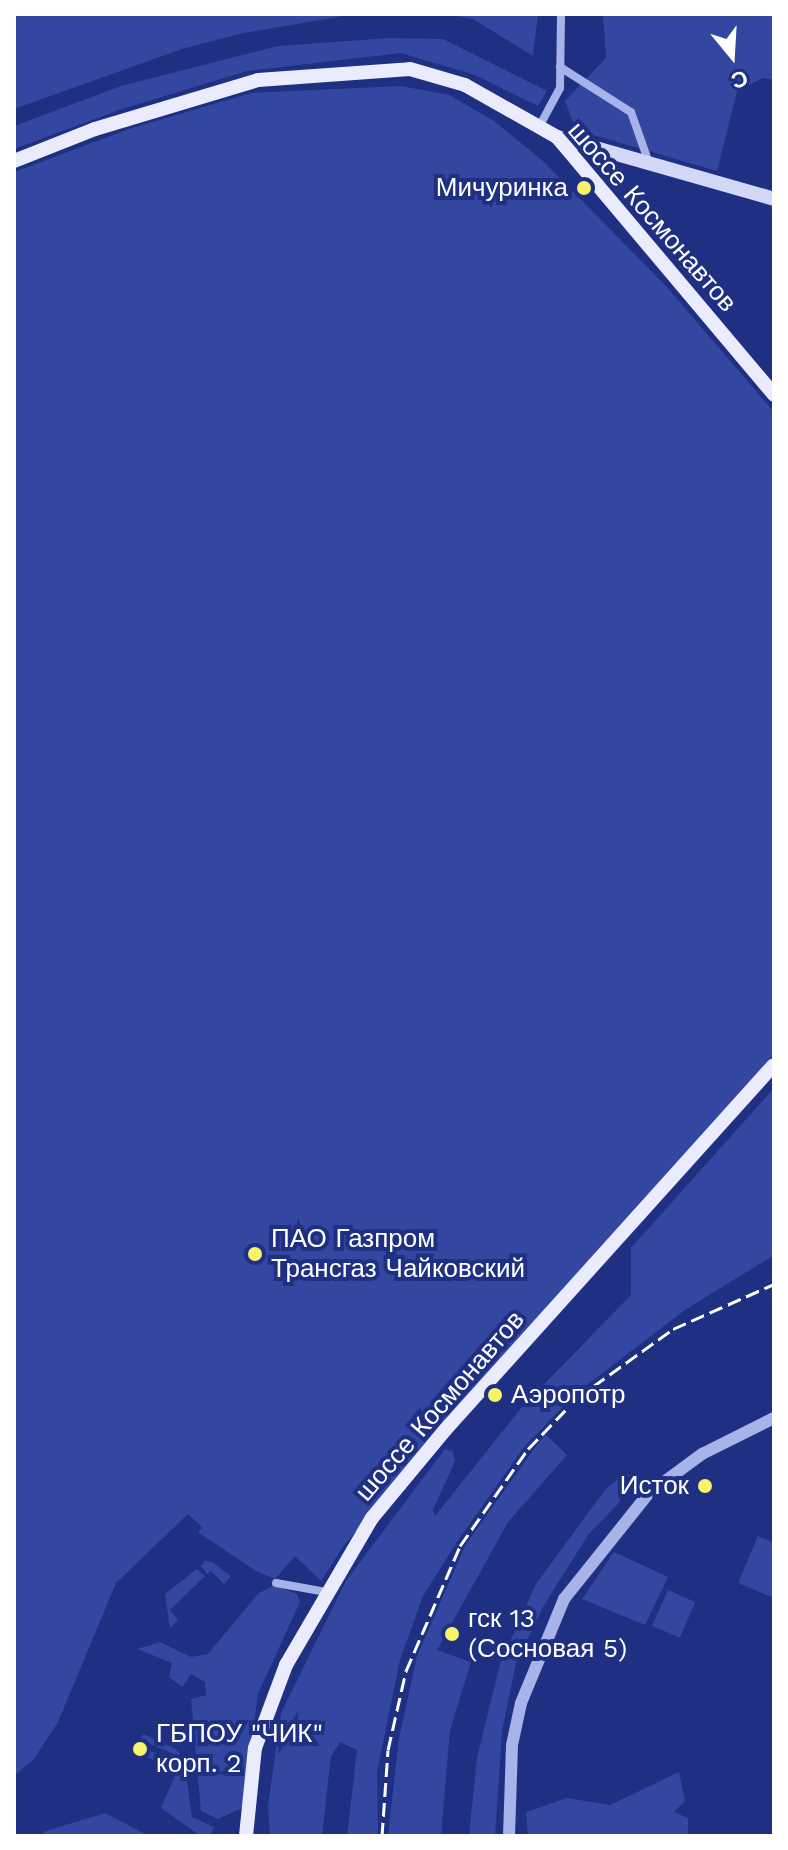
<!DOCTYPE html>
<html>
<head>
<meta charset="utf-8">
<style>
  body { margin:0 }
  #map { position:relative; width:788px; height:1850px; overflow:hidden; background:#1f3083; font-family:"Work Sans",sans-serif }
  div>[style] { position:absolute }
  .green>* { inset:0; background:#3347a1; transform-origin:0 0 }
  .minor>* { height:8px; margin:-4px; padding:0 4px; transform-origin:4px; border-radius:4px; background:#a7b3e9 }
  .tertiary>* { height:12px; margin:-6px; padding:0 6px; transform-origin:6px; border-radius:6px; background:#a7b3e9 }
  .secondary>* { height:14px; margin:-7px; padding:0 7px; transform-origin:7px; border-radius:7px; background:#d2d8f7 }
  .primary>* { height:14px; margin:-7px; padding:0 7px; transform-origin:7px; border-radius:7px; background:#eaecfe }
  .rail>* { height:3px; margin-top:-1.5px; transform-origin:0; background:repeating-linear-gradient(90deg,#fff 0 14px,transparent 0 20px) }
  .dots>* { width:22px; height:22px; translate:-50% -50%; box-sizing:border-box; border:4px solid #1f3083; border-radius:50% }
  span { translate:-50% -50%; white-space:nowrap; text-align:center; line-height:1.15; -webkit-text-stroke:8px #1f3083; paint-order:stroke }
  .poi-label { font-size:26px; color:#fff }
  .right { translate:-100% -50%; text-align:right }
  .left { translate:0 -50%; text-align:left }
  .street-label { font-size:26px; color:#fff }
  .frame { position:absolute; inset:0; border:16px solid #fff; pointer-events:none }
  .north { position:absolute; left:692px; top:16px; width:80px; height:80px; -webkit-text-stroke:6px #1f3083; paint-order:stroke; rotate:162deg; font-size:22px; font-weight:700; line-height:32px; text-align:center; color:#fff }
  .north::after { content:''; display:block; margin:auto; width:28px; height:36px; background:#fff; clip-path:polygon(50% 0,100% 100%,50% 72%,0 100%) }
</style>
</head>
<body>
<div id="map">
  <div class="green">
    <i style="clip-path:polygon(14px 14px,355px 14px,243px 33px,182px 49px,14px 109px)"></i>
    <i style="clip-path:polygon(446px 14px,538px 14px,533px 56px,473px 19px)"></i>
    <i style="clip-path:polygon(603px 14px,774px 14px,774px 80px,763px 78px,737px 91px,717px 171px,576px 130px,565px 101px,606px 58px)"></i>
    <i style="clip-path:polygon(389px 38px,443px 39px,547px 91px,538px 106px,475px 75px,401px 53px,247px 71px,122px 109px,14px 149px,14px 126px,121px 86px,278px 46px)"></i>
    <i style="clip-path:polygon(401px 86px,449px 95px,494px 121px,543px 161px,666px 286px,774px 412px,774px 1054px,344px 1545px,321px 1581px,295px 1556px,275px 1579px,256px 1571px,198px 1532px,202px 1527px,188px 1514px,116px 1583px,58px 1722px,34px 1759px,14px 1776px,14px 172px,129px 129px,251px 93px)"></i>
    <i style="clip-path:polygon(774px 1088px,774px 1255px,685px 1310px,575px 1394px,524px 1447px,457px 1542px,423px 1596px,400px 1660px,377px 1772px,378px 1836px,347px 1836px,357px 1750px,340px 1742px,331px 1756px,322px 1836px,270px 1836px,268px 1806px,281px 1713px,346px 1581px,445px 1449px,453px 1451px,455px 1461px,433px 1510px,435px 1516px,522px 1407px,631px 1295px,631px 1248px)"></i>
    <i style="clip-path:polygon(545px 1434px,567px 1455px,508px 1522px,437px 1650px,471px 1662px,450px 1730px,441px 1836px,388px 1836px,399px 1738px,417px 1656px,466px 1544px)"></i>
    <i style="clip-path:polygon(624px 1473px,642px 1479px,588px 1535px,543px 1607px,516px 1663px,502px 1731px,495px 1836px,469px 1836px,477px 1758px,500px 1664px,536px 1584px,605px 1490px)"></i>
    <i style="clip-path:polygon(758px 1536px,774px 1543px,774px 1598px,738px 1583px)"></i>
    <i style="clip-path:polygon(614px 1552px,668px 1577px,645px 1625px,582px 1599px)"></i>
    <i style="clip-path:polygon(205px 1561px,212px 1562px,231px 1576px,224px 1584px,211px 1571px,207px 1574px,201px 1566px)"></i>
    <i style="clip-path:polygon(197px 1569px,205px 1576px,170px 1610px,178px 1620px,170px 1628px,165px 1594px)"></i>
    <i style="clip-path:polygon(275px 1585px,297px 1594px,300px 1602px,258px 1694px,242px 1808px,218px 1819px,201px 1811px,191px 1699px,206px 1695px,205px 1682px,191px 1674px,182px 1687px,169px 1677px,172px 1663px,137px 1649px,160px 1642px,191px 1657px,208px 1654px,259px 1593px)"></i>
    <i style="left:668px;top:1590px;width:30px;height:39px;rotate:24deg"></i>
    <i style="clip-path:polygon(143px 1734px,176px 1749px,185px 1759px,141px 1740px)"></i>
    <i style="clip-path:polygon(138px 1745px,185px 1767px,192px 1817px,214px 1827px,210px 1836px,201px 1836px,161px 1808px,177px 1771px,136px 1752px)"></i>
    <i style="clip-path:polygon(679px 1772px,685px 1801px,674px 1812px,688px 1818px,688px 1836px,528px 1836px,526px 1812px,567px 1798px,610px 1805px)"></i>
    <i style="clip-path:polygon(105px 1813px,149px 1836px,45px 1836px,43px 1832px)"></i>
  </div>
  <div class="minor">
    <i style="left:560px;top:67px;width:84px;rotate:32.4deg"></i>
    <i style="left:631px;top:112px;width:54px;rotate:70.6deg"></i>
    <i style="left:539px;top:127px;width:44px;rotate:-61.7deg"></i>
    <i style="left:560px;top:88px;width:74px;rotate:-89.2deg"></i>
    <i style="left:276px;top:1583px;width:51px;rotate:10.2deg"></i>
  </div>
  <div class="tertiary">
    <i style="left:509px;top:1836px;width:91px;rotate:-88.1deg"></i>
    <i style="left:512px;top:1745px;width:43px;rotate:-77.9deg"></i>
    <i style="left:521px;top:1703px;width:113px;rotate:-67.5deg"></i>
    <i style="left:564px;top:1599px;width:136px;rotate:-51.3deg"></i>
    <i style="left:649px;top:1493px;width:66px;rotate:-36.3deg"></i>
    <i style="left:702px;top:1454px;width:80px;rotate:-26.6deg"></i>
  </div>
  <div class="secondary">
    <i style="left:557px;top:137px;width:226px;rotate:15.9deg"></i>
  </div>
  <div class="primary">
    <i style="left:14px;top:161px;width:87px;rotate:-21.6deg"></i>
    <i style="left:95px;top:129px;width:170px;rotate:-16.7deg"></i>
    <i style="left:258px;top:80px;width:152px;rotate:-4.1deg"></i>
    <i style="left:410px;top:69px;width:57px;rotate:16.2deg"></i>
    <i style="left:465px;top:85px;width:106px;rotate:29.5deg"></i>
    <i style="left:557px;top:137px;width:337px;rotate:49.9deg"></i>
    <i style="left:246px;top:1836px;width:88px;rotate:-84.2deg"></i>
    <i style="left:255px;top:1748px;width:89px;rotate:-69.5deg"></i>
    <i style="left:286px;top:1665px;width:170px;rotate:-59.7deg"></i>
    <i style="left:372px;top:1518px;width:114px;rotate:-50.3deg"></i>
    <i style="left:445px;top:1430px;width:491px;rotate:-48deg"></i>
  </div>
  <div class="rail">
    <i style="left:382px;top:1836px;width:86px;rotate:-86deg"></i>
    <i style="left:388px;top:1750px;width:81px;rotate:-77.2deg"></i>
    <i style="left:406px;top:1671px;width:136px;rotate:-66.6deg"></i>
    <i style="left:460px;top:1546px;width:118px;rotate:-55deg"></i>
    <i style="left:528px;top:1449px;width:71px;rotate:-46.1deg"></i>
    <i style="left:577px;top:1398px;width:118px;rotate:-35.7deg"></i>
    <i style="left:673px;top:1329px;width:111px;rotate:-24deg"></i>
  </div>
  <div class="dots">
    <i style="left:584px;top:188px;background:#f7f467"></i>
    <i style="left:255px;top:1254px;background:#f7f467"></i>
    <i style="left:495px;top:1395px;background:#f7f467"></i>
    <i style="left:705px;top:1486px;background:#f7f467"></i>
    <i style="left:452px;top:1634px;background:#f7f467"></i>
    <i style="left:140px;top:1749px;background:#f7f467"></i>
  </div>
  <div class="poi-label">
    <span class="right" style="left:568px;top:188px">Мичуринка</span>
    <span class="left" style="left:271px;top:1254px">ПАО Газпром<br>Трансгаз Чайковский</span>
    <span class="left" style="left:511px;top:1395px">Аэропотр</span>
    <span class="right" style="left:689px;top:1486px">Исток</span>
    <span class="left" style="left:468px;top:1634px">гск 13<br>(Сосновая 5)</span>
    <span class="left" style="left:156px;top:1749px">ГБПОУ "ЧИК"<br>корп. 2</span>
  </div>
  <div class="street-label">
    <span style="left:652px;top:217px;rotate:49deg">шоссе Космонавтов</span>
    <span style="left:440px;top:1406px;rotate:-49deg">шоссе Космонавтов</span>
  </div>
  <div class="frame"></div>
  <div class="north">С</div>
</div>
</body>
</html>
